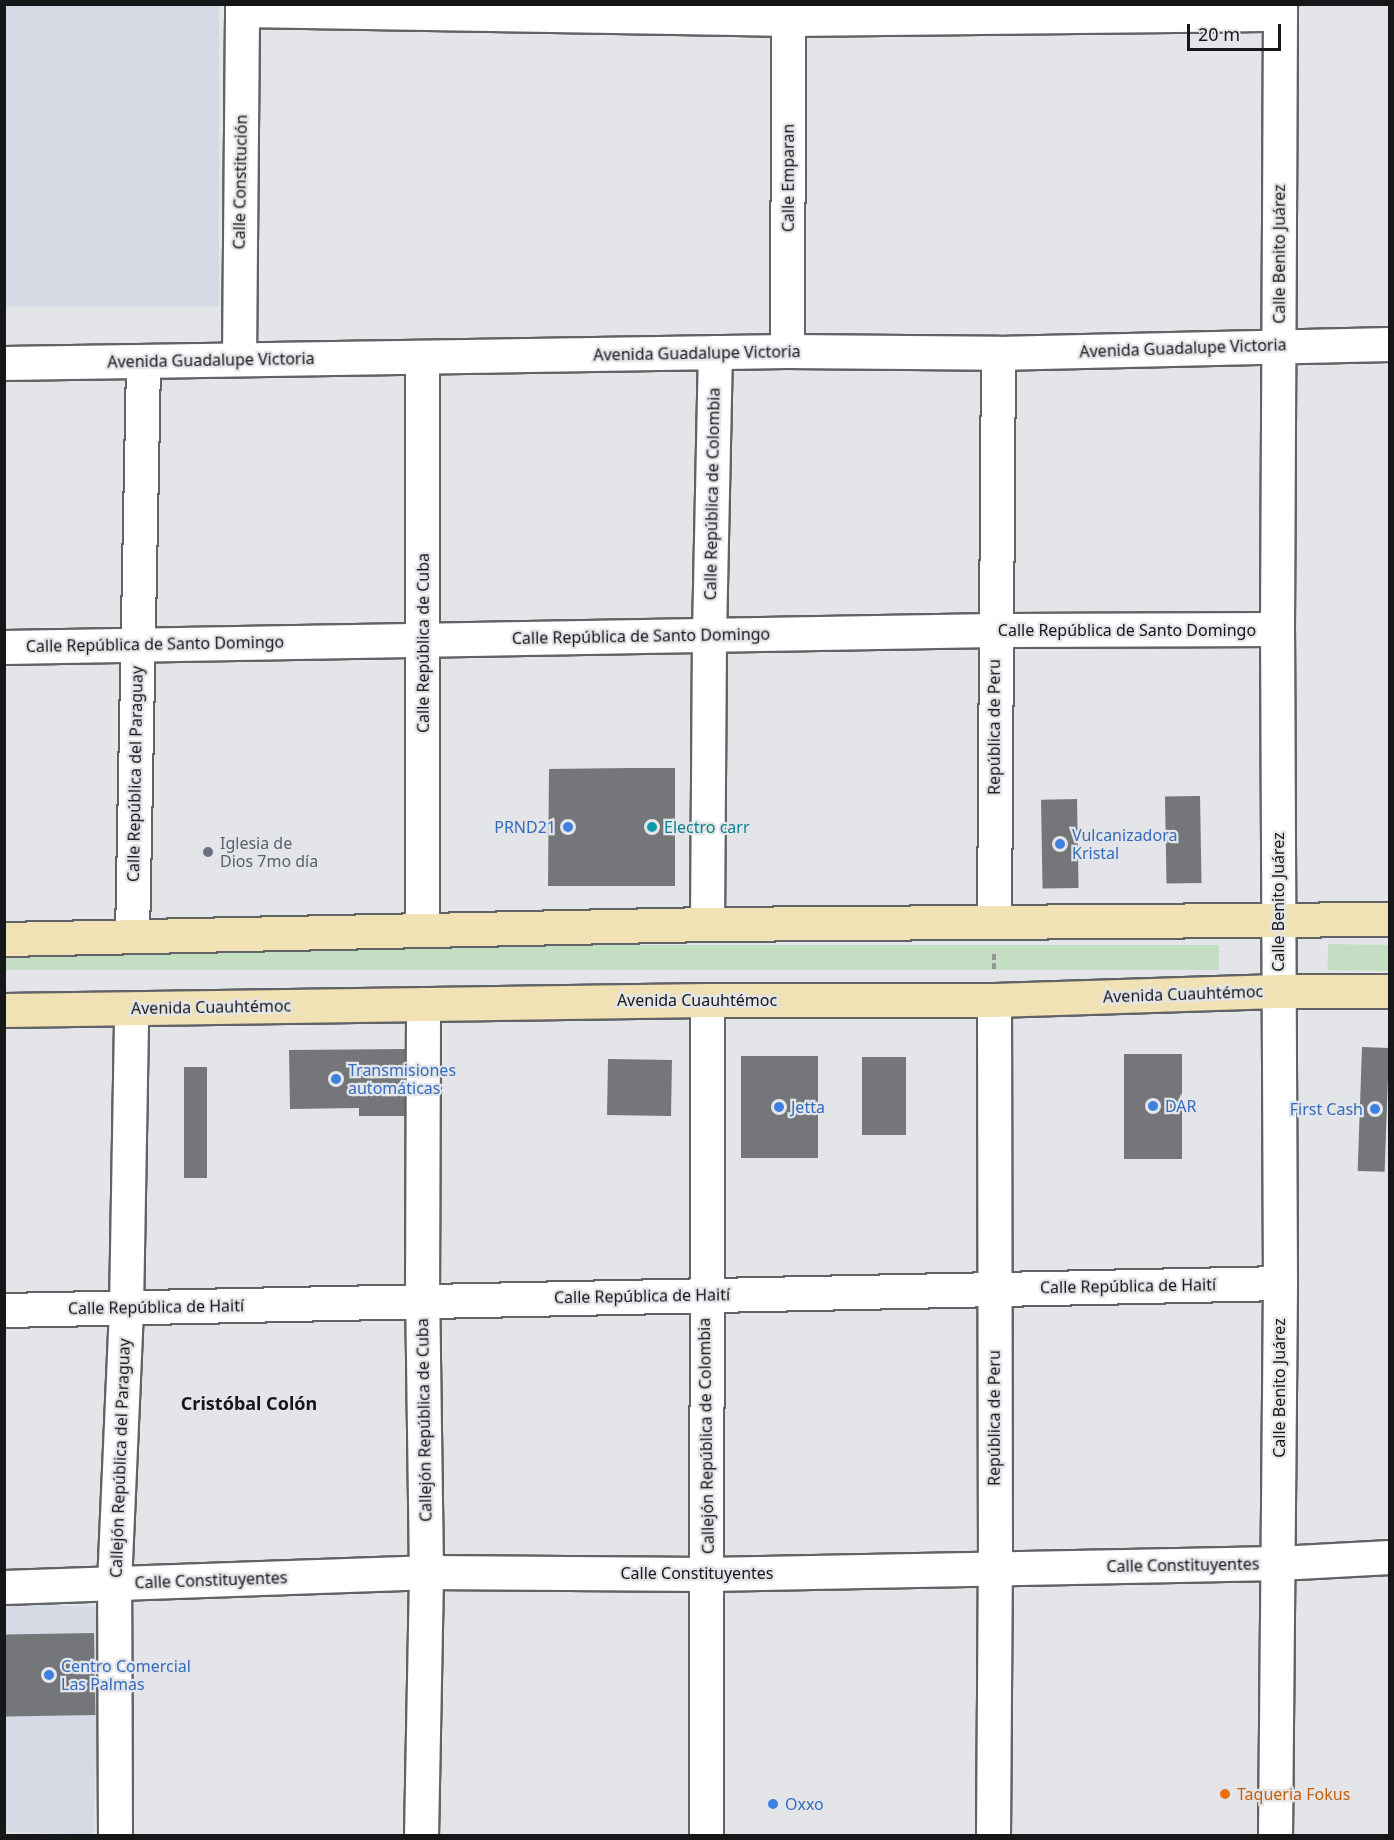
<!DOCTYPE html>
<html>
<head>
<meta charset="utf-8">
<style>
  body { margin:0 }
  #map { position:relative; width:1394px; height:1840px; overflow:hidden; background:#e3e5e8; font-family:"Noto Sans",sans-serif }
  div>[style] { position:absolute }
  .built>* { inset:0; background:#d5dae5; transform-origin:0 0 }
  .green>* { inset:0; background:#c4dec3; transform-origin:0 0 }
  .building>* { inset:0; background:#757679; transform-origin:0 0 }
  .path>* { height:4px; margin-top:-2px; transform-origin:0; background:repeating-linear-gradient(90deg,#949698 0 6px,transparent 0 9px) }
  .roads { filter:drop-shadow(2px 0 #626367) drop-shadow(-2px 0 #626367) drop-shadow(0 2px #626367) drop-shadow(0 -2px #626367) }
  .minor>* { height:33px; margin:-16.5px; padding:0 16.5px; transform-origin:16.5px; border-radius:16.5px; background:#fff }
  .major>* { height:33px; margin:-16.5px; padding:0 16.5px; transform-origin:16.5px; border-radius:16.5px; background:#f1e2b5 }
  .dots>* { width:16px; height:16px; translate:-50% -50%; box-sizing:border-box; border:3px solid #e3e5e8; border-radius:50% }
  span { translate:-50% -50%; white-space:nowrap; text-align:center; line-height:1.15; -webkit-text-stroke:4.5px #e3e5e8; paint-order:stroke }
  .street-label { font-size:16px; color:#161718 }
  .shop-label { font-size:16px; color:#366cbe }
  .right { translate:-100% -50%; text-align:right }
  .left { translate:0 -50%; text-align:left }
  .culture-label { font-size:16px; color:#0d838f }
  .worship-label { font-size:16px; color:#5b616d }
  .food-label { font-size:16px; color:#c56008 }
  .neighbourhood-label { font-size:18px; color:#161718; font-weight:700 }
  .frame { position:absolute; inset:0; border:6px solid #161718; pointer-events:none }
  .scale { position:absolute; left:1187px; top:24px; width:94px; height:27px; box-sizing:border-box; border:3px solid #161718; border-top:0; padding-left:8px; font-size:18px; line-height:21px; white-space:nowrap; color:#161718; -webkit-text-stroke:4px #e3e5e8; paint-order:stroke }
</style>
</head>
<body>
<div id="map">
  <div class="built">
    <i style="left:4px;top:5px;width:215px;height:301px"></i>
    <i style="left:101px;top:1607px;width:228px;height:97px;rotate:92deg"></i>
  </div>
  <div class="green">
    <i style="left:1328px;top:944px;width:61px;height:26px;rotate:1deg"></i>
    <i style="left:1219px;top:945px;width:25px;height:1214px;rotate:90deg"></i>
  </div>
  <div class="building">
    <i style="clip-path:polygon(628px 768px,675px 768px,675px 886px,548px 886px,549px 769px)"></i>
    <i style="left:1200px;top:796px;width:87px;height:35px;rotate:89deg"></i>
    <i style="left:1077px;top:799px;width:89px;height:36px;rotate:89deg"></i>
    <i style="left:1362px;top:1047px;width:27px;height:124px;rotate:2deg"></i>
    <i style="clip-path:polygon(406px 1049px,406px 1116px,359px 1116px,359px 1108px,290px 1109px,289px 1050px)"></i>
    <i style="left:1124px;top:1054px;width:58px;height:105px"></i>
    <i style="left:818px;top:1056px;width:102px;height:77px;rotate:90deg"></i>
    <i style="left:862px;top:1057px;width:44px;height:78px"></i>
    <i style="left:608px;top:1059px;width:64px;height:56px;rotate:1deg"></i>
    <i style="left:184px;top:1067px;width:23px;height:111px"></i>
    <i style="left:94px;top:1633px;width:82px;height:90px;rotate:89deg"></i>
  </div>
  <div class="path">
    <i style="left:994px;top:969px;width:16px;rotate:-90deg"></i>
  </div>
  <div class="roads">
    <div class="minor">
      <i style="left:242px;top:10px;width:546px;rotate:0.94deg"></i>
      <i style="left:788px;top:19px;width:492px;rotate:-0.6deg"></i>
      <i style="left:787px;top:351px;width:347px;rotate:-89.8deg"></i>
      <i style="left:422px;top:357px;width:573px;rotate:90deg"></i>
      <i style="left:239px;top:359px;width:355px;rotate:-89.5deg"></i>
      <i style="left:4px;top:363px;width:783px;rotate:-0.88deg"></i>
      <i style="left:787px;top:351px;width:211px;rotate:0.5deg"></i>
      <i style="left:998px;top:353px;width:392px;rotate:-1.3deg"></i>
      <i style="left:4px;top:647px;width:991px;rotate:-0.98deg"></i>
      <i style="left:995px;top:630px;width:282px;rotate:-0.2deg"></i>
      <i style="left:994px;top:922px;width:569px;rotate:-89.6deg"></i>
      <i style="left:707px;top:924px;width:289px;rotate:-89.6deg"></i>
      <i style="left:709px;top:635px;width:283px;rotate:-88.8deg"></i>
      <i style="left:132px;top:936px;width:575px;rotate:-88.9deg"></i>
      <i style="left:4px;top:1310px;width:1276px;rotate:-1.21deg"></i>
      <i style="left:4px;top:1587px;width:422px;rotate:-2deg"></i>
      <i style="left:426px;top:1572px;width:282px;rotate:0.4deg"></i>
      <i style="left:708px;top:1574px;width:570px;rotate:-1.11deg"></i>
      <i style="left:1278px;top:1563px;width:112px;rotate:-3.1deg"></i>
      <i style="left:115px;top:1836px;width:252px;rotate:-90.2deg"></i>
      <i style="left:114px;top:1584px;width:276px;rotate:-87.5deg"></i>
      <i style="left:126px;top:1308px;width:299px;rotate:-89deg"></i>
      <i style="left:421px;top:1836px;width:264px;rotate:-88.9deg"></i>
      <i style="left:426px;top:1572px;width:271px;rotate:-90.8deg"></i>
      <i style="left:422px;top:1301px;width:297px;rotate:-89.8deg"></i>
      <i style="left:706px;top:1836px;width:836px;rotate:-89.93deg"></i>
      <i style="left:993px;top:1836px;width:267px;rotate:-89.6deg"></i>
      <i style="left:995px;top:1569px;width:569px;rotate:-90.1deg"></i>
      <i style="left:1275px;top:1836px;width:553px;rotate:-89.48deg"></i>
      <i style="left:1280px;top:1283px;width:654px;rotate:-90.26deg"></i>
      <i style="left:1277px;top:629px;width:625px;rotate:-89.72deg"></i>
    </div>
    <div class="major">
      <i style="left:4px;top:939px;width:703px;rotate:-1.22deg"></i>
      <i style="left:707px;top:924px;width:683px;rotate:-0.42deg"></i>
      <i style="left:4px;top:1010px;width:703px;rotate:-0.81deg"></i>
      <i style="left:707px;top:1000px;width:287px"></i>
      <i style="left:994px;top:1000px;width:284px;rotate:-1.8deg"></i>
      <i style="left:1278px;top:991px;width:112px"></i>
    </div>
  </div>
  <div class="dots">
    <i style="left:568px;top:827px;background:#3f7fe0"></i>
    <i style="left:652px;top:827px;background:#0f9aa8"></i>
    <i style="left:1060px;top:844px;background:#3f7fe0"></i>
    <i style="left:208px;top:852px;background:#6b7280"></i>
    <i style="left:336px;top:1079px;background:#3f7fe0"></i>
    <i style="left:1153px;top:1106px;background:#3f7fe0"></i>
    <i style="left:779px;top:1107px;background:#3f7fe0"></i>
    <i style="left:1375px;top:1109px;background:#3f7fe0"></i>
    <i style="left:49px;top:1675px;background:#3f7fe0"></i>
    <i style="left:1225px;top:1794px;background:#e8710a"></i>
    <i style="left:773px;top:1804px;background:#3f7fe0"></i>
  </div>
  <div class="street-label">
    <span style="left:788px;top:178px;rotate:-90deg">Calle Emparan</span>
    <span style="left:240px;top:182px;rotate:-89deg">Calle Constitución</span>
    <span style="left:1279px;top:254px;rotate:-90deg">Calle Benito Juárez</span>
    <span style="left:1183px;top:348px;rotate:-2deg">Avenida Guadalupe Victoria</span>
    <span style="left:697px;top:353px;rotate:-1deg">Avenida Guadalupe Victoria</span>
    <span style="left:211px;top:360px;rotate:-1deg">Avenida Guadalupe Victoria</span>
    <span style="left:712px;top:494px;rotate:-89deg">Calle República de Colombia</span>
    <span style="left:1127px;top:630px">Calle República de Santo Domingo</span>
    <span style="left:641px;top:636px;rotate:-1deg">Calle República de Santo Domingo</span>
    <span style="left:423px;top:643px;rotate:-90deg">Calle República de Cuba</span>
    <span style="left:155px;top:644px;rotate:-1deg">Calle República de Santo Domingo</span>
    <span style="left:994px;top:727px;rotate:-90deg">República de Peru</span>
    <span style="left:135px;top:774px;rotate:-89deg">Calle República del Paraguay</span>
    <span style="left:1278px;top:902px;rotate:-90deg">Calle Benito Juárez</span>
    <span style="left:1183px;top:994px;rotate:-2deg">Avenida Cuauhtémoc</span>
    <span style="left:697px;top:1000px">Avenida Cuauhtémoc</span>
    <span style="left:211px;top:1007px;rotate:-1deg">Avenida Cuauhtémoc</span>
    <span style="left:1128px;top:1286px;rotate:-1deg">Calle República de Haití</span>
    <span style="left:642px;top:1296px;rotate:-1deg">Calle República de Haití</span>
    <span style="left:156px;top:1307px;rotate:-1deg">Calle República de Haití</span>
    <span style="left:1279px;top:1388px;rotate:-90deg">Calle Benito Juárez</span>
    <span style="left:994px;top:1418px;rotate:-90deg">República de Peru</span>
    <span style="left:424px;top:1420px;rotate:-91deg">Callejón República de Cuba</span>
    <span style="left:706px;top:1436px;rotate:-91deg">Callejón República de Colombia</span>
    <span style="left:120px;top:1458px;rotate:-88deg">Callejón República del Paraguay</span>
    <span style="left:1183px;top:1565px;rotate:-1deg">Calle Constituyentes</span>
    <span style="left:697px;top:1573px">Calle Constituyentes</span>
    <span style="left:211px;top:1580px;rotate:-2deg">Calle Constituyentes</span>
  </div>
  <div class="shop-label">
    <span class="right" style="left:556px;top:827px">PRND21</span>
    <span class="left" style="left:1072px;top:844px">Vulcanizadora<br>Kristal</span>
    <span class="left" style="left:348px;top:1079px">Transmisiones<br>automáticas</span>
    <span class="left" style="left:1165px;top:1106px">DAR</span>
    <span class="left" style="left:791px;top:1107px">Jetta</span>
    <span class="right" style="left:1363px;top:1109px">First Cash</span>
    <span class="left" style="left:61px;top:1675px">Centro Comercial<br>Las Palmas</span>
    <span class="left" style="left:785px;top:1804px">Oxxo</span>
  </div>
  <div class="culture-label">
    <span class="left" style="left:664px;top:827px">Electro carr</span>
  </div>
  <div class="worship-label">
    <span class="left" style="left:220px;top:852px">Iglesia de<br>Dios 7mo día</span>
  </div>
  <div class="food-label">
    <span class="left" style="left:1237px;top:1794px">Taqueria Fokus</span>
  </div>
  <div class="neighbourhood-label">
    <span style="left:249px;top:1403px">Cristóbal Colón</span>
  </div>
  <div class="frame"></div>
  <div class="scale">20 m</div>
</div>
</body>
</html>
